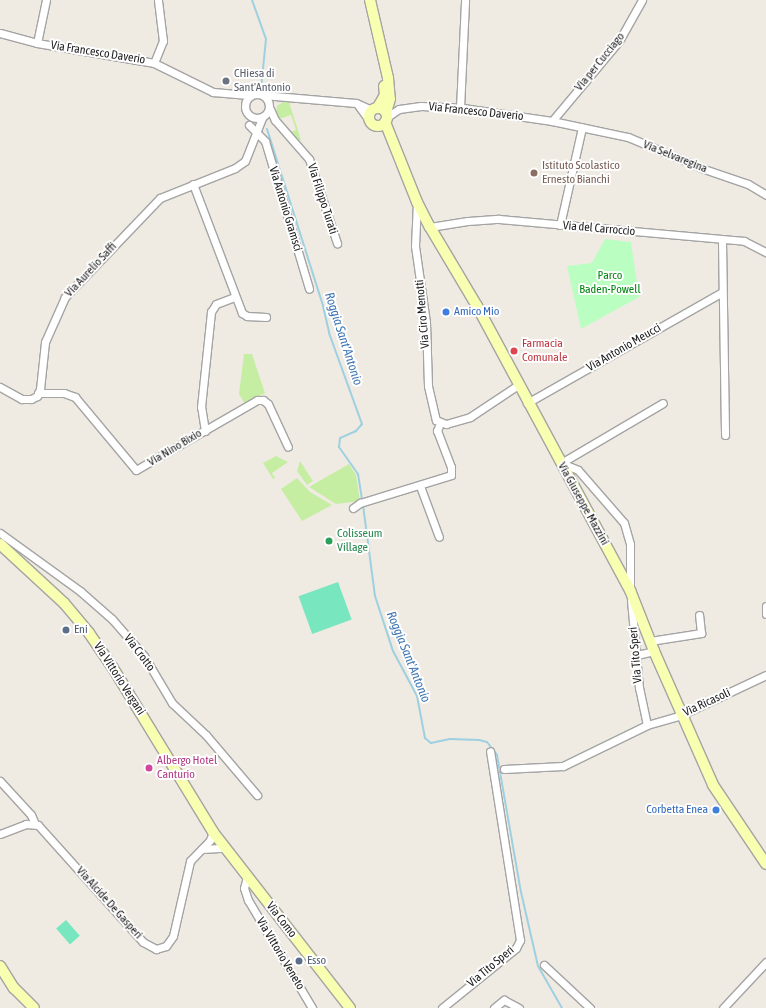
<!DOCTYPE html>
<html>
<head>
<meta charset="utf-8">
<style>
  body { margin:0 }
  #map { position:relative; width:766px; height:1008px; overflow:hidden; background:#efebe2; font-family:"Asap Condensed",sans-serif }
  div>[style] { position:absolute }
  .grass>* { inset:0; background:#c6eea3 }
  .park>* { inset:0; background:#bafec1 }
  .pitch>* { inset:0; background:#78e6bf; transform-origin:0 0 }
  .stream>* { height:2px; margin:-1px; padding:0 1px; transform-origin:1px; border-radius:1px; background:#9ed0e1 }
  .roads { filter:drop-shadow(1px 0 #a4a4a4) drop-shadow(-1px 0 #a4a4a4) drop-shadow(0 1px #a4a4a4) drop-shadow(0 -1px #a4a4a4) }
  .street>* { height:7px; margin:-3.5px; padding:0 3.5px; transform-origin:3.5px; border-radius:3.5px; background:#fff }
  .street>.ring { margin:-3.5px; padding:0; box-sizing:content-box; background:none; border:7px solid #fff; border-radius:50% }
  .secondary>* { height:10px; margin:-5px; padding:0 5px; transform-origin:5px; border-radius:5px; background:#f9ffb0 }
  .secondary>.ring { margin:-5px; padding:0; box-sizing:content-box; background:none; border:10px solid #f9ffb0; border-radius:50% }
  .dots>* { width:11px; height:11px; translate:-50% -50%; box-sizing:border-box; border:2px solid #fff; border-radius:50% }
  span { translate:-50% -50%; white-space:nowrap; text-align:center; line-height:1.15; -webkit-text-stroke:4px #fff; paint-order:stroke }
  .street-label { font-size:12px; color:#1d1d1d }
  .worship-label { font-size:12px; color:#5b616d }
  .left { translate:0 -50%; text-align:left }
  .education-label { font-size:12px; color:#785e54 }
  .park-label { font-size:12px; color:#028411 }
  .shop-label { font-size:12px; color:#366cbe }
  .right { translate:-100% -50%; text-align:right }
  .health-label { font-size:12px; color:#be3a42 }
  .leisure-label { font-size:12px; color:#27864d }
  .service-label { font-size:12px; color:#4e5e75 }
  .hotel-label { font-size:12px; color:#b23c85 }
  .water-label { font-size:13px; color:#4178b4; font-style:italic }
</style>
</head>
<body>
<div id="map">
  <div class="grass">
    <i style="clip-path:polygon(283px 102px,289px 102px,301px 140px,298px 141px,291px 132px,296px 130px,291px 115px,279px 119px,276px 113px,277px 106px)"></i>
    <i style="clip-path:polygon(244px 354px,252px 354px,265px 393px,245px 404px,239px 394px)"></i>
    <i style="clip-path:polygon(276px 456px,288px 462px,272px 473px,275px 478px,273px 479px,263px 463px)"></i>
    <i style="clip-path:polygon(300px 461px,313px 481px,307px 485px,297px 471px)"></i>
    <i style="clip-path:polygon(349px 464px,356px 475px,360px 501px,336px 504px,309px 487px)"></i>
    <i style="clip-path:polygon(297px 478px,310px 492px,332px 505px,302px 521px,281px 489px)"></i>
  </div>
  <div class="park">
    <i style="clip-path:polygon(605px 239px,631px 242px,639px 297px,581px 329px,567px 266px,592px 263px)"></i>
  </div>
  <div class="pitch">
    <i style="left:338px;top:582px;width:40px;height:42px;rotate:70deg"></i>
    <i style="left:66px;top:920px;width:21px;height:13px;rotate:49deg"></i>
  </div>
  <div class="stream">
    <i style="left:252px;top:0;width:41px;rotate:70.3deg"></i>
    <i style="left:266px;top:39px;width:49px;rotate:95.8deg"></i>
    <i style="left:267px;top:129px;width:186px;rotate:72.4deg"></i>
    <i style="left:323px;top:306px;width:28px;rotate:77deg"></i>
    <i style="left:329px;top:333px;width:97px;rotate:70.1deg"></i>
    <i style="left:362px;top:424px;width:9px;rotate:131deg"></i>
    <i style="left:356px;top:431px;width:17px;rotate:156deg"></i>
    <i style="left:340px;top:438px;width:9px;rotate:96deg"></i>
    <i style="left:339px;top:447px;width:33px;rotate:55deg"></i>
    <i style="left:358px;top:474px;width:26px;rotate:81deg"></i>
    <i style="left:363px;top:505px;width:92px;rotate:82.5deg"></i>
    <i style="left:375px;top:596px;width:58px;rotate:71.9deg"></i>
    <i style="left:393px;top:651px;width:51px;rotate:61.9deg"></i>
    <i style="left:417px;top:696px;width:43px;rotate:79.2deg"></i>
    <i style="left:425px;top:738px;width:8px;rotate:40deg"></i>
    <i style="left:431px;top:743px;width:19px;rotate:-12deg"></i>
    <i style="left:450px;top:739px;width:29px;rotate:2deg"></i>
    <i style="left:479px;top:740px;width:8px;rotate:14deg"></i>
    <i style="left:487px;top:742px;width:16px;rotate:52deg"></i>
    <i style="left:497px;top:755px;width:139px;rotate:80.1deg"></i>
    <i style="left:521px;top:892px;width:76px;rotate:77.1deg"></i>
    <i style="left:538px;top:966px;width:48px;rotate:60.3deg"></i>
  </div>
  <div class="roads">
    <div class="street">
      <i style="left:0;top:33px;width:38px;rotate:15deg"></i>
      <i style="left:37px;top:43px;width:119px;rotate:9.7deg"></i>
      <i style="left:154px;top:63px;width:66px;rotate:26.2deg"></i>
      <i style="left:213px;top:92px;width:38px;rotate:5deg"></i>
      <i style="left:37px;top:43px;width:44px;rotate:-78.2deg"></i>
      <i style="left:154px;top:63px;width:24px;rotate:-68deg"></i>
      <i style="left:163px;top:41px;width:41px;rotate:-97deg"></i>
      <i class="ring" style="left:245px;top:94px;width:17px;height:17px"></i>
      <i style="left:263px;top:95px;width:93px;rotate:4.9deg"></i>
      <i style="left:356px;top:103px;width:17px;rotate:24deg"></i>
      <i style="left:358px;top:105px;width:19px;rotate:54deg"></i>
      <i style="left:460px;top:108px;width:108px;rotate:-87.3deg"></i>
      <i style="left:270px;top:109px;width:12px;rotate:66deg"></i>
      <i style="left:275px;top:120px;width:52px;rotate:48.9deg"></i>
      <i style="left:309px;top:159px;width:89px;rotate:71.6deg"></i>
      <i style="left:387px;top:117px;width:14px;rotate:-34deg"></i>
      <i style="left:399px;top:109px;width:22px;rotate:-8deg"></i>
      <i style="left:421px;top:106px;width:42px;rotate:2.7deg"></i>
      <i style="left:463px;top:108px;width:90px;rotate:8.3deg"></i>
      <i style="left:552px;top:121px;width:78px;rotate:11.9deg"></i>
      <i style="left:628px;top:137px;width:82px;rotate:22.8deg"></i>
      <i style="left:704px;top:169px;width:46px;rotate:18.8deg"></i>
      <i style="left:748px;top:184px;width:21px;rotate:31deg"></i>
      <i style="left:552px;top:121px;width:104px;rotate:-50.1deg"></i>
      <i style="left:619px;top:41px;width:47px;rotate:-60.7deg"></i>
      <i style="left:249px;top:125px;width:23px;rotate:45deg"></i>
      <i style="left:265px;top:141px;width:154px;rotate:73.4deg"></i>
      <i style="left:193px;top:184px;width:138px;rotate:69.2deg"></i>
      <i style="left:242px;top:313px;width:6px;rotate:31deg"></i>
      <i style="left:247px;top:316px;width:19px;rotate:3deg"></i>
      <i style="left:417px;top:202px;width:44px;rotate:92.6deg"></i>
      <i style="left:415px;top:246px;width:77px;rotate:81.8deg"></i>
      <i style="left:426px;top:322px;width:64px;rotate:88.2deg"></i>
      <i style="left:428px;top:386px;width:35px;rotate:77deg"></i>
      <i style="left:436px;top:420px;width:11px;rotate:22deg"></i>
      <i style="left:446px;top:424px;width:25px;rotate:-16deg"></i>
      <i style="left:470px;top:417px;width:58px;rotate:-33.7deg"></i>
      <i style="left:560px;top:225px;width:100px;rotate:-77.3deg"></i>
      <i style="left:430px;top:227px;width:38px;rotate:-9deg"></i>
      <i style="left:468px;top:221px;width:31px;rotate:-4deg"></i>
      <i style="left:499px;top:219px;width:246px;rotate:5.1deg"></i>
      <i style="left:744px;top:241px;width:25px;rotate:27deg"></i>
      <i style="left:722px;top:241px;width:194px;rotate:89.1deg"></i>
      <i style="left:0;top:387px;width:25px;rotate:29deg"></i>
      <i style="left:22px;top:399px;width:9px"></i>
      <i style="left:31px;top:399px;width:7px;rotate:-27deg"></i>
      <i style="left:37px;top:396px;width:8px;rotate:-67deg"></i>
      <i style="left:40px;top:389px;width:47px;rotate:-83.9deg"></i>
      <i style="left:45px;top:342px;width:49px;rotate:-66deg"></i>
      <i style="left:65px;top:297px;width:137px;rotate:-46.2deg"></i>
      <i style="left:160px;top:198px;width:81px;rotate:-21.8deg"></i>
      <i style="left:235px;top:168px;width:12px;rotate:-35deg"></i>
      <i style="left:245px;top:161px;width:46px;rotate:-68.4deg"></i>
      <i style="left:38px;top:393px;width:26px"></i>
      <i style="left:64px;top:393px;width:12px;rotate:20deg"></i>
      <i style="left:75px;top:397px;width:95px;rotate:50.1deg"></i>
      <i style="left:136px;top:470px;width:140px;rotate:-30deg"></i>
      <i style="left:257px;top:400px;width:6px"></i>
      <i style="left:263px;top:400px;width:6px;rotate:39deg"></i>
      <i style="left:268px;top:404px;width:47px;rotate:65.1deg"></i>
      <i style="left:527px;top:403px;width:224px;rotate:-29.6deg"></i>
      <i style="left:205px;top:431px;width:24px;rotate:-99deg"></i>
      <i style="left:201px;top:407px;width:96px;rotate:-84deg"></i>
      <i style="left:211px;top:312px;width:9px;rotate:-58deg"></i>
      <i style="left:216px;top:304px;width:19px;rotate:-21deg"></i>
      <i style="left:561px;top:463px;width:18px;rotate:22deg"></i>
      <i style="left:578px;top:470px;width:70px;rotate:49deg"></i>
      <i style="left:624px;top:523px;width:22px;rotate:74deg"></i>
      <i style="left:630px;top:544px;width:45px;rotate:90deg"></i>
      <i style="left:561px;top:463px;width:118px;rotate:-30.5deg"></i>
      <i style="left:420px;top:486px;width:54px;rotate:69.6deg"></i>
      <i style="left:353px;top:508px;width:9px;rotate:-36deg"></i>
      <i style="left:360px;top:503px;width:95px;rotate:-17.1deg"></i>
      <i style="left:451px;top:475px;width:8px;rotate:-90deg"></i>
      <i style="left:451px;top:467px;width:39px;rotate:-111deg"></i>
      <i style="left:437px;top:431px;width:9px;rotate:-69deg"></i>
      <i style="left:0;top:533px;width:99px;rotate:35.9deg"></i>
      <i style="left:80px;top:591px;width:43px;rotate:41.2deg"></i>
      <i style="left:112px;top:619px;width:49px;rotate:49.1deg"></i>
      <i style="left:144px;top:656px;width:55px;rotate:59.2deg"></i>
      <i style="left:172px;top:703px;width:47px;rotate:43.3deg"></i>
      <i style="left:206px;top:735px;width:79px;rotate:49.6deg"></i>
      <i style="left:766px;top:606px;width:8px;rotate:90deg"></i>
      <i style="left:650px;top:641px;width:52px;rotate:-8.9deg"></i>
      <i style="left:701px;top:633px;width:18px;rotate:-96deg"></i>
      <i style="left:637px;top:655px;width:17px;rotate:-13deg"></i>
      <i style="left:647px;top:725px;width:35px;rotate:-16deg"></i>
      <i style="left:681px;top:715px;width:94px;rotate:-25.2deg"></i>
      <i style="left:504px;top:769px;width:59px;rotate:-2.9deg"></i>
      <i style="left:563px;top:766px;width:93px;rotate:-26deg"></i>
      <i style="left:647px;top:725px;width:38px;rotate:-102deg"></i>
      <i style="left:639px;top:688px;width:88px;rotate:-95.2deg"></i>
      <i style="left:0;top:781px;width:46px;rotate:47.6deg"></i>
      <i style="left:31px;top:815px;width:10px;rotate:66deg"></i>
      <i style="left:0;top:834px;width:28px;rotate:-21deg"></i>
      <i style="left:26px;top:824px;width:12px;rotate:5deg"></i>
      <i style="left:38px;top:825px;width:157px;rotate:48.1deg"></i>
      <i style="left:143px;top:942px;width:15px;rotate:28deg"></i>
      <i style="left:156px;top:949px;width:10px;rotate:-17deg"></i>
      <i style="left:166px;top:946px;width:12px;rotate:-55deg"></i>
      <i style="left:173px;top:936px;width:77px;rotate:-77.2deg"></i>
      <i style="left:190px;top:861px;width:29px;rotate:-46deg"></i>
      <i style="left:210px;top:840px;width:9px;rotate:-69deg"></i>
      <i style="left:202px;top:849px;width:22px;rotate:-3deg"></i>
      <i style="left:247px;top:877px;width:11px;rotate:105deg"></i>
      <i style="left:244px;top:888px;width:13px;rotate:72deg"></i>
      <i style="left:248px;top:900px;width:126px;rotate:59.3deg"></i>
      <i style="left:544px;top:965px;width:63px;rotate:43.1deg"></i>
      <i style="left:442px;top:1008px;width:95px;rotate:-39deg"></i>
      <i style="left:516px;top:948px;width:9px;rotate:-63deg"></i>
      <i style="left:520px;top:940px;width:191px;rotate:-99deg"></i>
      <i style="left:494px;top:1008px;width:13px;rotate:-39deg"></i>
      <i style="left:504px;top:1000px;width:17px;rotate:28deg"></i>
      <i style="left:723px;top:1008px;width:63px;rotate:-46.9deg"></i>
    </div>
    <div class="secondary">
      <i style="left:370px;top:0;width:80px;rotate:77deg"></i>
      <i style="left:388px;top:78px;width:21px;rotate:85deg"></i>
      <i style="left:390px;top:99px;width:14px;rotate:107deg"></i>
      <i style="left:378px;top:107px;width:14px;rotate:-60deg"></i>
      <i style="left:385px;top:95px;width:9px;rotate:-96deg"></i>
      <i class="ring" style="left:369px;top:108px;width:8px;height:8px"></i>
      <i style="left:385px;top:122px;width:86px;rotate:68.2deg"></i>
      <i style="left:417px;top:202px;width:28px;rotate:63deg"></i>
      <i style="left:430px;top:227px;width:92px;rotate:59.3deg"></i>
      <i style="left:477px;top:306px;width:323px;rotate:61.7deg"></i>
      <i style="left:630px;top:590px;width:66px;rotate:68.5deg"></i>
      <i style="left:654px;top:651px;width:146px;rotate:66.2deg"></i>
      <i style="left:713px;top:785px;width:95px;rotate:56.1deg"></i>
      <i style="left:0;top:544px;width:87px;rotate:42.7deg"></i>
      <i style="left:64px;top:603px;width:39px;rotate:50deg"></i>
      <i style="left:89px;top:633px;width:42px;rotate:55.6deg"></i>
      <i style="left:113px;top:668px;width:192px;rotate:58.6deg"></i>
      <i style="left:213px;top:832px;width:223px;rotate:52.1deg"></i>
      <i style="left:0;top:966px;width:26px;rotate:58deg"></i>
      <i style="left:14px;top:988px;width:28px;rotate:45deg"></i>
    </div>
  </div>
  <div class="dots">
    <i style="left:226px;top:81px;background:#6b7280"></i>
    <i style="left:534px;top:173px;background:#8d6e63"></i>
    <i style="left:446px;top:312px;background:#3f7fe0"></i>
    <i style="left:514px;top:351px;background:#e0444e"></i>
    <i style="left:329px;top:541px;background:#2e9e5b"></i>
    <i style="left:66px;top:630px;background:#5c6f8a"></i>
    <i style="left:149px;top:768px;background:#d1479c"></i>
    <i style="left:716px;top:810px;background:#3f7fe0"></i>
    <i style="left:299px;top:961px;background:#5c6f8a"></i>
  </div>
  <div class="street-label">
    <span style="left:98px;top:53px;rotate:9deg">Via Francesco Daverio</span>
    <span style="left:600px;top:62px;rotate:-51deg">Via per Cucciago</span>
    <span style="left:476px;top:112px;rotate:6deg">Via Francesco Daverio</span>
    <span style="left:675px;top:157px;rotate:22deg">Via Selvaregina</span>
    <span style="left:322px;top:199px;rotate:72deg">Via Filippo Turati</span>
    <span style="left:285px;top:209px;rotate:73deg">Via Antonio Gramsci</span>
    <span style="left:599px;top:229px;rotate:5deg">Via del Carroccio</span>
    <span style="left:91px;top:270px;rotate:-47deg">Via Aurelio Saffi</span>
    <span style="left:423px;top:314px;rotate:-95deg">Via Ciro Menotti</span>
    <span style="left:624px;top:348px;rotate:-30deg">Via Antonio Meucci</span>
    <span style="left:175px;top:448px;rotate:-31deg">Via Nino Bixio</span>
    <span style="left:583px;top:504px;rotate:61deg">Via Giuseppe Mazzini</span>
    <span style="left:139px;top:653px;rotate:53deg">Via Crotto</span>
    <span style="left:636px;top:655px;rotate:-95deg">Via Tito Speri</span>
    <span style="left:119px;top:679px;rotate:57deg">Via Vittorio Vergani</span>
    <span style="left:707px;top:703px;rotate:-25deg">Via Ricasoli</span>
    <span style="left:109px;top:903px;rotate:48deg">Via Alcide De Gasperi</span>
    <span style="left:281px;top:920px;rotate:52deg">Via Como</span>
    <span style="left:280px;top:954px;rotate:59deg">Via Vittorio Veneto</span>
    <span style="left:491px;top:967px;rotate:-40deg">Via Tito Speri</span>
  </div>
  <div class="worship-label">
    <span class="left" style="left:234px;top:81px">CHiesa di<br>Sant'Antonio</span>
  </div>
  <div class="education-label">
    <span class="left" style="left:542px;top:173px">Istituto Scolastico<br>Ernesto Bianchi</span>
  </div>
  <div class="park-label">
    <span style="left:610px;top:283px">Parco<br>Baden-Powell</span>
  </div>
  <div class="shop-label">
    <span class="left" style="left:454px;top:312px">Amico Mio</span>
    <span class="right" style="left:708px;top:810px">Corbetta Enea</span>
  </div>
  <div class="health-label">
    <span class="left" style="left:522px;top:351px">Farmacia<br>Comunale</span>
  </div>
  <div class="leisure-label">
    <span class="left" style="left:337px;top:541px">Colisseum<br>Village</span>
  </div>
  <div class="service-label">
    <span class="left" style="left:74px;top:630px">Eni</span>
    <span class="left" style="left:307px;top:961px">Esso</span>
  </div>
  <div class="hotel-label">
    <span class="left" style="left:157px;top:768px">Albergo Hotel<br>Canturio</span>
  </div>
  <div class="water-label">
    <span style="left:343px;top:339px;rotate:72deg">Roggia Sant'Antonio</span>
    <span style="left:408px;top:657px;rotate:68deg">Roggia Sant'Antonio</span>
  </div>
</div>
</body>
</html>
